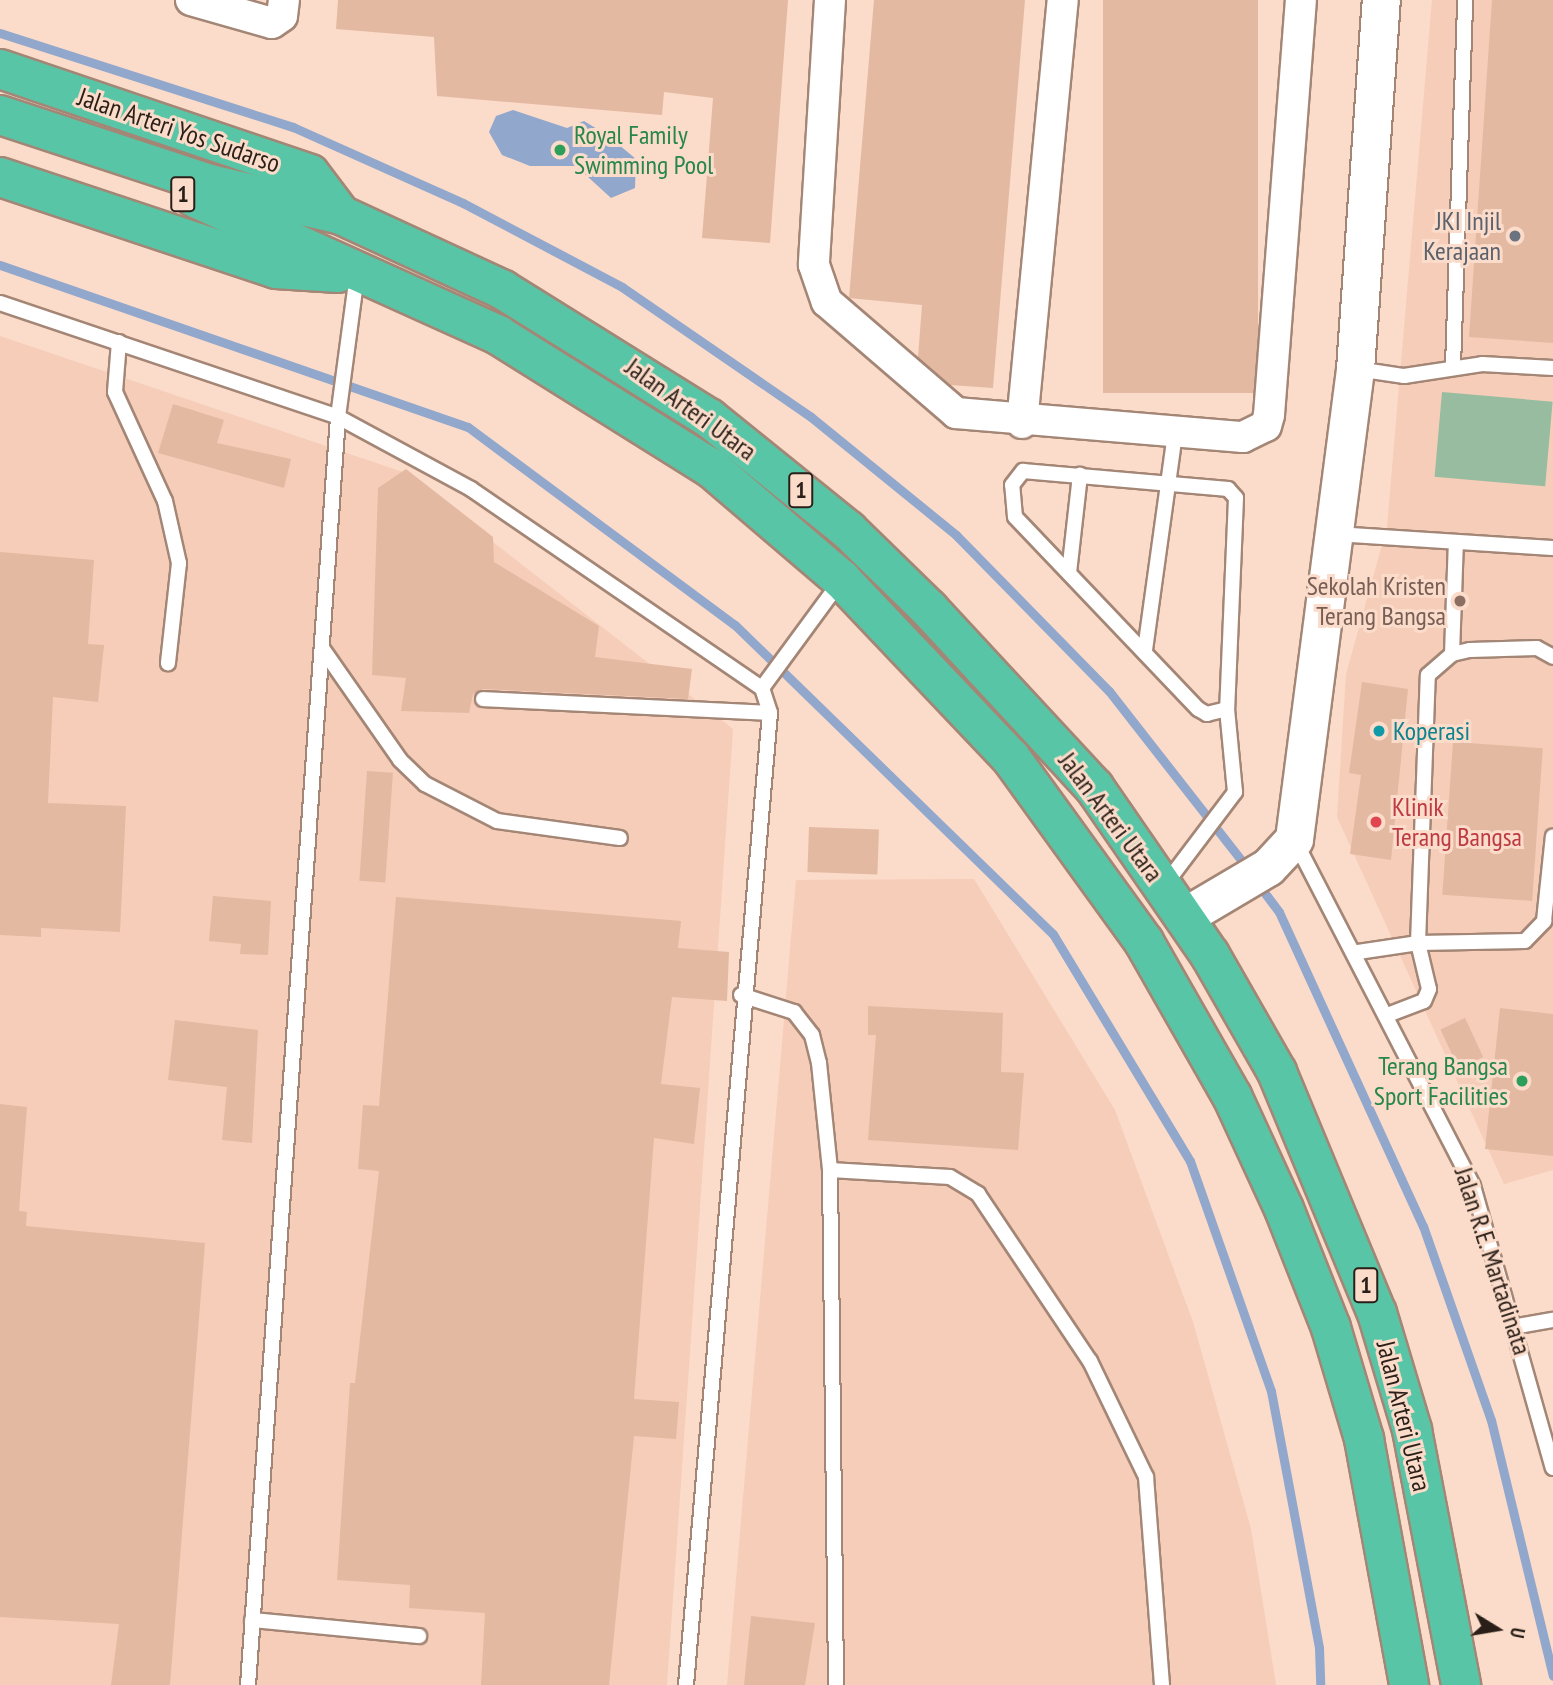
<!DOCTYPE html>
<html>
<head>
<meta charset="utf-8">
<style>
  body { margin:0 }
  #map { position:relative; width:1553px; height:1685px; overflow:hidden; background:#fbdbc9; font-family:"PT Sans Narrow",sans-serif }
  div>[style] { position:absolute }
  .built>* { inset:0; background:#f5cdb9 }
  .green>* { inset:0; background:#97bc9f; transform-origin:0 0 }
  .water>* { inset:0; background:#91a7cc }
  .stream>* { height:9px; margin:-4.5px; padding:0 4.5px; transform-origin:4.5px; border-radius:4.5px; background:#91a7cc }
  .building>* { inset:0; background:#e4b9a1; transform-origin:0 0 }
  .roads { filter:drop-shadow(2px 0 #a48676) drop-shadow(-2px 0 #a48676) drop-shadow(0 2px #a48676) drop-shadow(0 -2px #a48676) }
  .service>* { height:14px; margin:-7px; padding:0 7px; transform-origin:7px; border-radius:7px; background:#fff }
  .minor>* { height:30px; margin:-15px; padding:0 15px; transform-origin:15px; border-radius:15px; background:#fff }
  .tertiary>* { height:37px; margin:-18.5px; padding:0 18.5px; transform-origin:18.5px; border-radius:18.5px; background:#fff }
  .trunk>* { height:38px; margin:-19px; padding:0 19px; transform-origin:19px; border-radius:19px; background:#58c6a6 }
  .dots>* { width:19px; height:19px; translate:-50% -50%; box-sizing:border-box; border:4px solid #fbdbc9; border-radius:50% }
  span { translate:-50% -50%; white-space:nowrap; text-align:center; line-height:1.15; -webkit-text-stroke:6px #fbdbc9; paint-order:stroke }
  .shield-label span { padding:2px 5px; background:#fbdbc9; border:2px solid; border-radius:5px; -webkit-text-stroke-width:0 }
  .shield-label { font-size:24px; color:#2a1f18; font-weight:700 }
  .street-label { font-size:26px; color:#2a1f18 }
  .leisure-label { font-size:26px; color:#27864d }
  .left { translate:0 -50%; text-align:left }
  .right { translate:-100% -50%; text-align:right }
  .worship-label { font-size:26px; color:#5b616d }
  .education-label { font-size:26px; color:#785e54 }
  .culture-label { font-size:26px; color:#0d838f }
  .health-label { font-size:26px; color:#be3a42 }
  .north { position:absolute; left:1462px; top:1594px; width:70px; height:70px; -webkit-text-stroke:5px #fbdbc9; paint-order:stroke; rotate:101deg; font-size:19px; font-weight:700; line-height:28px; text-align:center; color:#2a1f18 }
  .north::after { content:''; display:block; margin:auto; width:24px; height:32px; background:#2a1f18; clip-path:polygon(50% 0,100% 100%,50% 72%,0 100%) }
</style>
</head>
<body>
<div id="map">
  <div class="built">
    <i style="clip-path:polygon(1432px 0,1553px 0,1553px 1170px,1504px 1184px,1337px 817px,1346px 674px,1387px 527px)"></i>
    <i style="clip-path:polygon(0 336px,403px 472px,733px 729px,667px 1685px,0 1685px)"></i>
    <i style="clip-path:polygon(974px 879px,1115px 1110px,1193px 1322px,1251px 1529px,1276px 1685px,727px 1685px,796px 880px)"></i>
  </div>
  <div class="green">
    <i style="left:1442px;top:392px;width:111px;height:85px;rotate:5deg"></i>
  </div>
  <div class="water">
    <i style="clip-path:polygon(513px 110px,567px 128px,584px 121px,607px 135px,636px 159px,635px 188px,611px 198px,576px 166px,530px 166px,502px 155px,489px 132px,496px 116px)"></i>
  </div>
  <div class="stream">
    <i style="left:0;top:33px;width:308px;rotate:17.8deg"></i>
    <i style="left:293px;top:127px;width:186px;rotate:24.1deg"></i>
    <i style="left:463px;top:203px;width:180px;rotate:27.8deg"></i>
    <i style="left:622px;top:287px;width:229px;rotate:34.5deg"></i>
    <i style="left:811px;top:417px;width:187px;rotate:39.1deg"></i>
    <i style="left:956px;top:535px;width:219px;rotate:45.6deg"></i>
    <i style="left:1109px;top:691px;width:226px;rotate:52deg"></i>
    <i style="left:0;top:265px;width:495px;rotate:19.1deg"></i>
    <i style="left:468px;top:427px;width:332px;rotate:36.6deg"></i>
    <i style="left:735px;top:625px;width:443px;rotate:44.2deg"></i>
    <i style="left:1053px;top:934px;width:265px;rotate:58.9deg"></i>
    <i style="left:1190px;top:1161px;width:244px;rotate:70.6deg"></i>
    <i style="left:1271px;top:1391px;width:261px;rotate:79.4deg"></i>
    <i style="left:1319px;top:1648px;width:37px;rotate:88deg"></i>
    <i style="left:1258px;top:884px;width:35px;rotate:53deg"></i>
    <i style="left:1279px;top:912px;width:345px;rotate:65.4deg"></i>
    <i style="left:1423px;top:1226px;width:206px;rotate:70.7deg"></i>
    <i style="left:1491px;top:1420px;width:263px;rotate:76.4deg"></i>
  </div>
  <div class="building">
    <i style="clip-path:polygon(338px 0,788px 0,770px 243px,702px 238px,713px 98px,664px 92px,662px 115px,437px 96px,434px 37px,336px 29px)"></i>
    <i style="clip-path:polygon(874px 0,1025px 0,993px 388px,950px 385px,918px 357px,922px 305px,849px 298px)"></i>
    <i style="left:1103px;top:0;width:155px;height:393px"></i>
    <i style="clip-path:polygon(1492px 0,1553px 0,1553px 343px,1469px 337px)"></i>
    <i style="clip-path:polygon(173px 404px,224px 420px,217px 443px,291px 459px,284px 488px,158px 453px)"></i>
    <i style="clip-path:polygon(406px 469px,493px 537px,494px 562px,599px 626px,595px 657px,692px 669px,688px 699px,483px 689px,473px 694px,469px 713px,401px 711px,406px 678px,372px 675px,378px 488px)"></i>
    <i style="clip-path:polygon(0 552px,94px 560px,88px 644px,104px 645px,98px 702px,53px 697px,48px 803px,126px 806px,120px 932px,41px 928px,41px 937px,0 935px)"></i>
    <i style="clip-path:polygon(1362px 682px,1408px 689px,1391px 860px,1350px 854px,1361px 775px,1349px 773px)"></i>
    <i style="left:1453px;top:742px;width:90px;height:153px;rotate:4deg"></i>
    <i style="left:367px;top:771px;width:26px;height:110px;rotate:4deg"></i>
    <i style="left:809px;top:827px;width:70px;height:45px;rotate:2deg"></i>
    <i style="clip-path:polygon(213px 896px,271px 901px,268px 955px,240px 954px,241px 944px,209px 941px)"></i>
    <i style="clip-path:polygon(396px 897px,681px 921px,678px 948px,729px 952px,727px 1001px,672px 997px,661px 1084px,700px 1088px,694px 1144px,654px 1138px,634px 1399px,679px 1402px,676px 1439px,634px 1436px,609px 1685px,481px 1685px,485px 1613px,409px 1608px,410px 1585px,337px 1580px,350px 1383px,355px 1383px,379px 1171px,358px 1169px,363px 1105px,379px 1106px)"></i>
    <i style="clip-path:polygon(868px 1006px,1003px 1013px,1001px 1072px,1024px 1073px,1018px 1150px,868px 1140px,876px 1035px,868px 1035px)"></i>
    <i style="clip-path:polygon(1500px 1008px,1553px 1014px,1553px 1156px,1485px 1149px)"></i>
    <i style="left:1465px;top:1018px;width:43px;height:27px;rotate:65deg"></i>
    <i style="clip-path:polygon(175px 1020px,258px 1030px,252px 1143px,222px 1140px,227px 1087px,168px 1080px)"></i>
    <i style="clip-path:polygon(0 1104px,27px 1107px,19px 1211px,27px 1212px,26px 1226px,205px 1243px,170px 1685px,111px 1685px,119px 1624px,0 1617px)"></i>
    <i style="clip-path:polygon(751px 1616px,815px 1623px,805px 1685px,744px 1685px)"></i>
  </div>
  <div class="roads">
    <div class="service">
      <i style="left:0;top:303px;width:357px;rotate:18.6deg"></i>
      <i style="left:338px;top:417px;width:151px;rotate:28.4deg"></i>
      <i style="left:471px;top:489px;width:353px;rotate:34.4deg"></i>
      <i style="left:762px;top:688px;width:26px;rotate:72deg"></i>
      <i style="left:770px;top:713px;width:976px;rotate:94.94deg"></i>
      <i style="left:119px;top:342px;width:50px;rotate:94.6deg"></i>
      <i style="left:115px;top:392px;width:120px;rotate:65.4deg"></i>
      <i style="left:165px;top:501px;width:64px;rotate:77.3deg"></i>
      <i style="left:179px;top:563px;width:101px;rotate:96.3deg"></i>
      <i style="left:1453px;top:367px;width:367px;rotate:-88.1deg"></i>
      <i style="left:1357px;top:369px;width:48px;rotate:8.5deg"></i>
      <i style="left:1404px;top:376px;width:79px;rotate:-8.7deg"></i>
      <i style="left:1482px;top:364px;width:71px;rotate:3.2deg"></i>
      <i style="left:1023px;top:471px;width:206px;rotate:5deg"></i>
      <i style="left:1228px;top:489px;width:12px;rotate:48deg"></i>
      <i style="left:1236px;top:498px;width:211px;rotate:92.4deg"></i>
      <i style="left:1227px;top:709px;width:21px;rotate:166deg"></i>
      <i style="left:1207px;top:714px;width:10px;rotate:-151deg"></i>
      <i style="left:1198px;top:709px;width:265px;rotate:-133.6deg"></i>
      <i style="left:1015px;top:517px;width:32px;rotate:-95deg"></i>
      <i style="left:1012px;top:485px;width:18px;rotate:-52deg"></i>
      <i style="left:1335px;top:534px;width:218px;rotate:3.7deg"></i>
      <i style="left:1069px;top:573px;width:99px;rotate:-83.6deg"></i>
      <i style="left:322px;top:648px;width:136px;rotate:55.1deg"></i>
      <i style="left:400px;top:760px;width:35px;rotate:44deg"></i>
      <i style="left:425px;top:784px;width:81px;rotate:27.2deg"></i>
      <i style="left:497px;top:821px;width:124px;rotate:7.9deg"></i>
      <i style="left:1145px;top:650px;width:219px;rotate:-82.1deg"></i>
      <i style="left:1452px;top:654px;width:112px;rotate:-88deg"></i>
      <i style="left:762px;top:688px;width:132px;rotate:-53.7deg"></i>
      <i style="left:483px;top:699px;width:287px;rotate:2.8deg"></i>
      <i style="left:1295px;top:841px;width:388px;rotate:62.7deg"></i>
      <i style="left:1473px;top:1186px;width:293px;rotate:74.2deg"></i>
      <i style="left:1164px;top:886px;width:118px;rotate:-52.9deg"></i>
      <i style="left:1235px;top:792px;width:83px;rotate:-95.5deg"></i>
      <i style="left:1358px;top:952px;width:61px;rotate:-8.5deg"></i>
      <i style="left:1418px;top:943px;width:107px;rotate:-1.1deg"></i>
      <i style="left:1525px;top:941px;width:28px;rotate:-46deg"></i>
      <i style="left:1544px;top:921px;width:85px;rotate:-84deg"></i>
      <i style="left:741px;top:995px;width:56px;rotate:17.8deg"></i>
      <i style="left:794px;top:1012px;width:29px;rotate:52deg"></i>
      <i style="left:812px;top:1035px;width:29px;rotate:76deg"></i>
      <i style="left:819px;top:1063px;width:108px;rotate:84.1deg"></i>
      <i style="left:830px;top:1170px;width:515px;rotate:89.33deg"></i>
      <i style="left:1390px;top:1014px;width:36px;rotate:-21deg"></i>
      <i style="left:1424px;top:1001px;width:13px;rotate:-67deg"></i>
      <i style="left:1429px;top:989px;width:47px;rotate:-103.4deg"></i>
      <i style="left:1418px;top:943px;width:268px;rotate:-87.9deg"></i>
      <i style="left:1428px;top:675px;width:32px;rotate:-41deg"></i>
      <i style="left:1452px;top:654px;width:18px;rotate:-13deg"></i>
      <i style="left:1470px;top:650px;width:67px;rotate:-1.7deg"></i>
      <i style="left:1537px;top:648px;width:18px;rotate:29deg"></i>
      <i style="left:830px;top:1170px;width:120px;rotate:3.3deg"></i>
      <i style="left:950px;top:1177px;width:33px;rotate:31deg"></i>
      <i style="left:978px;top:1194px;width:201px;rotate:56.2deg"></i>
      <i style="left:1090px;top:1361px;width:129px;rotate:64.2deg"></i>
      <i style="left:1146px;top:1477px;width:209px;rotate:85.6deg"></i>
      <i style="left:1518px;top:1326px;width:36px;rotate:-10deg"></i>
      <i style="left:252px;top:1620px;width:168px;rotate:5.5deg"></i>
      <i style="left:248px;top:1685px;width:1271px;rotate:-85.94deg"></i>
      <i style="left:338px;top:417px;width:144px;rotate:-82.4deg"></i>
    </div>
    <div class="minor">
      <i style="left:191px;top:0;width:84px;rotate:15.9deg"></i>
      <i style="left:272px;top:23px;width:12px;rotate:-35deg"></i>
      <i style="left:282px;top:16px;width:16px;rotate:-83deg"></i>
      <i style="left:830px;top:0;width:265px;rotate:93.5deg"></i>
      <i style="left:814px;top:265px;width:39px;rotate:71deg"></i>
      <i style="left:827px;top:302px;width:170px;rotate:40.7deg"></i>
      <i style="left:956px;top:413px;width:288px;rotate:4.8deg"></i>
      <i style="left:1243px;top:437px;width:25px;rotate:-26deg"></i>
      <i style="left:1266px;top:426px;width:11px;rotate:-75deg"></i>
      <i style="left:1269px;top:415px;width:416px;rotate:-85.6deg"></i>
      <i style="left:1022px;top:423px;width:425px;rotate:-84.5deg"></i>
    </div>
    <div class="tertiary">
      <i style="left:1185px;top:916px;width:96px;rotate:-30.6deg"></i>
      <i style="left:1268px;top:867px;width:38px;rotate:-47deg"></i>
      <i style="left:1294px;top:839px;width:474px;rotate:-82.6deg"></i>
      <i style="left:1355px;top:369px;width:370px;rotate:-86deg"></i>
    </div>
    <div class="trunk">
      <i style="left:0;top:69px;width:327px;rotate:18.7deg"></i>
      <i style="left:310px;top:174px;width:51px;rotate:52.9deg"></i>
      <i style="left:0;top:115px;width:221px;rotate:18.2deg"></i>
      <i style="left:210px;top:184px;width:135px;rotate:13.3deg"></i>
      <i style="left:341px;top:215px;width:179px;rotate:24.8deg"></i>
      <i style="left:503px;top:290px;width:243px;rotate:31.9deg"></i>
      <i style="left:709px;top:418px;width:179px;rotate:38.9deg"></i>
      <i style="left:848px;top:530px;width:113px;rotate:44.3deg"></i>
      <i style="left:929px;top:609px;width:243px;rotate:47.2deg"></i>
      <i style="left:1094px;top:787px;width:204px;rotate:55.4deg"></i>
      <i style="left:1210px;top:955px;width:135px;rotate:60.2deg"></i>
      <i style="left:1277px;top:1072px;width:261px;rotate:67.5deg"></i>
      <i style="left:1377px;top:1313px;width:122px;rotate:73.3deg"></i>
      <i style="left:1412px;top:1430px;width:260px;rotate:79.1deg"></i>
      <i style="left:0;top:177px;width:291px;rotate:18.4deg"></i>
      <i style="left:276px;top:269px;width:62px;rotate:3.7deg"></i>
      <i style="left:195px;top:198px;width:333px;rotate:24.3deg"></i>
      <i style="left:498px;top:335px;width:251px;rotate:32deg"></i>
      <i style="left:711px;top:468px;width:172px;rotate:40.5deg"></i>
      <i style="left:842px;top:580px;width:245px;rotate:46.5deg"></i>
      <i style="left:1011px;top:758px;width:227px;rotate:54.1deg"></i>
      <i style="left:1144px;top:942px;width:177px;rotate:60.3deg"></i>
      <i style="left:1232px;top:1096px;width:124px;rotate:65.3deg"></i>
      <i style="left:1284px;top:1209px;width:128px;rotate:68.4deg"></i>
      <i style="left:1331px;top:1328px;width:116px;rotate:73.4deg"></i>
      <i style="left:1364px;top:1439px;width:250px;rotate:79.6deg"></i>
    </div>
  </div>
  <div class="dots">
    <i style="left:560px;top:150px;background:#2e9e5b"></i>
    <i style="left:1515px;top:236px;background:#6b7280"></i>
    <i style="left:1460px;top:601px;background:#8d6e63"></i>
    <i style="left:1379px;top:731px;background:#0f9aa8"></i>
    <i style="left:1376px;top:822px;background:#e0444e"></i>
    <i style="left:1522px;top:1081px;background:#2e9e5b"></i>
  </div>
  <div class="shield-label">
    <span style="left:183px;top:194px">1</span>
    <span style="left:801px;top:490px">1</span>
    <span style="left:1366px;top:1285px">1</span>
  </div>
  <div class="street-label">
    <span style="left:179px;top:130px;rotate:19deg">Jalan Arteri Yos Sudarso</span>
    <span style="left:691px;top:409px;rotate:36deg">Jalan Arteri Utara</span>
    <span style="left:1111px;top:817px;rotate:53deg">Jalan Arteri Utara</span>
    <span style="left:1493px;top:1261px;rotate:72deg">Jalan R.E. Martadinata</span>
    <span style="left:1404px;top:1416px;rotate:76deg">Jalan Arteri Utara</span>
  </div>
  <div class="leisure-label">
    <span class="left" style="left:574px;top:150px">Royal Family<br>Swimming Pool</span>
    <span class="right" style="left:1508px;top:1081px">Terang Bangsa<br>Sport Facilities</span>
  </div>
  <div class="worship-label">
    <span class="right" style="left:1501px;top:236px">JKI Injil<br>Kerajaan</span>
  </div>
  <div class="education-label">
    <span class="right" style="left:1446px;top:601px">Sekolah Kristen<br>Terang Bangsa</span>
  </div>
  <div class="culture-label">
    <span class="left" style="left:1393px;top:731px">Koperasi</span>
  </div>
  <div class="health-label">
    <span class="left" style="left:1392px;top:822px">Klinik<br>Terang Bangsa</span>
  </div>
  <div class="north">U</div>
</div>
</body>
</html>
